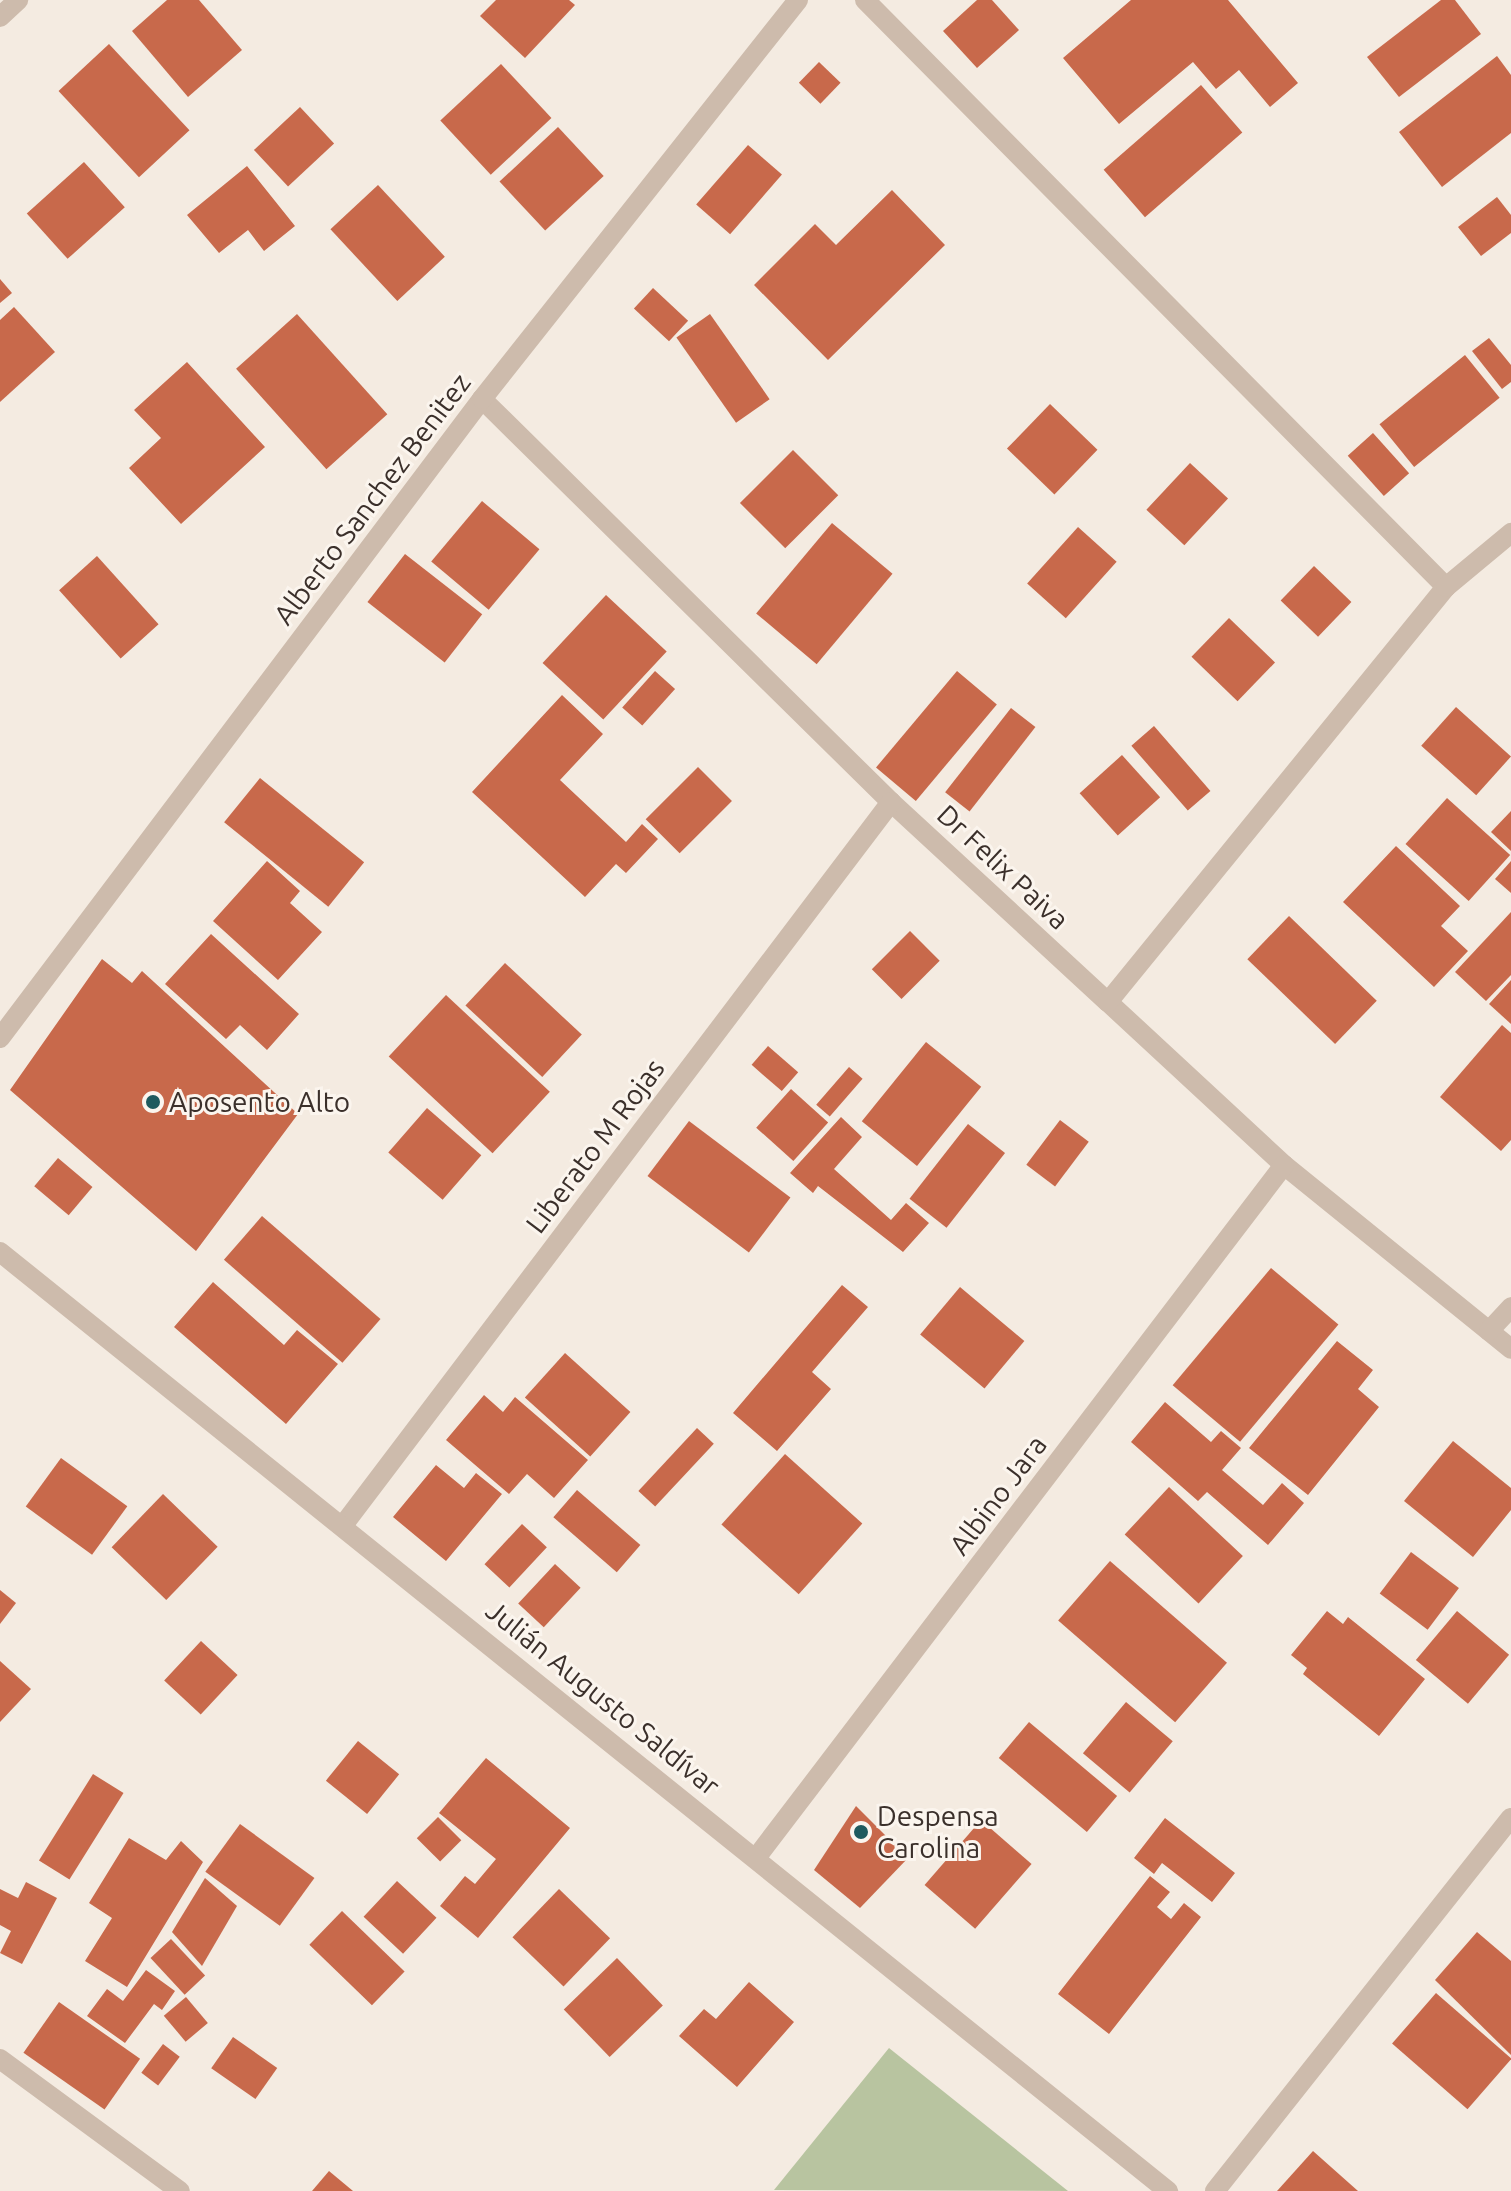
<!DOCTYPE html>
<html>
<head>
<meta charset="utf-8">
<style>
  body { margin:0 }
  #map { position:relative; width:1511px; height:2191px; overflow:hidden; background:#f4ebe1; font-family:Ubuntu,sans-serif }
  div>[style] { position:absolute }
  .green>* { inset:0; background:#b8c4a0 }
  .building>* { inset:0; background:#c8694b; transform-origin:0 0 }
  .minor>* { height:20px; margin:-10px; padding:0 10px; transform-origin:10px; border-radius:10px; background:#cdbbac }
  .tertiary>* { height:20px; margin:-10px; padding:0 10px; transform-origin:10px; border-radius:10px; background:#cdbbac }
  .dots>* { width:22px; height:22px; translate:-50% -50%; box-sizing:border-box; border:4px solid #fbf5ee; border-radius:50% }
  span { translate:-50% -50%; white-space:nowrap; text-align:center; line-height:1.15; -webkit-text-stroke:6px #fbf5ee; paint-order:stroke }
  .street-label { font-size:28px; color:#3b302b }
  .poi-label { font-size:28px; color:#3b302b }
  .left { translate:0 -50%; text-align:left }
</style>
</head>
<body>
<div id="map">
  <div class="green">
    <i style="clip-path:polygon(889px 2048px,1068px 2191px,774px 2190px)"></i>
  </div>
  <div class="building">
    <i style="clip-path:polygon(167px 0,199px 0,242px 50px,188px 97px,132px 31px)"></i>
    <i style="clip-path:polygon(496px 0,569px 0,575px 5px,525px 58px,480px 16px)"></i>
    <i style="clip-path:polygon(977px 0,992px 0,1019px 30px,977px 68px,943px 31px)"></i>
    <i style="clip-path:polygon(1131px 0,1228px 0,1298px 83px,1270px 107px,1239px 70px,1216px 89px,1193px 62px,1119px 124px,1063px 58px)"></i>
    <i style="clip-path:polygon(1441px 0,1455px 0,1481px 34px,1399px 97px,1367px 57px)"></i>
    <i style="left:109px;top:44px;width:118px;height:69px;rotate:47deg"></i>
    <i style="clip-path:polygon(1497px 56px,1511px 75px,1511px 133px,1442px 187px,1399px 132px)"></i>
    <i style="left:819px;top:62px;width:30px;height:29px;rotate:44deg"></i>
    <i style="left:501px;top:64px;width:74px;height:83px;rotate:47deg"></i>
    <i style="left:1201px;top:85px;width:63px;height:129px;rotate:49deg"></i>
    <i style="left:300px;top:107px;width:50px;height:63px;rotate:47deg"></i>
    <i style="left:558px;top:127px;width:67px;height:80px;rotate:47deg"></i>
    <i style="left:748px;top:145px;width:45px;height:79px;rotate:41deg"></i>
    <i style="left:84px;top:162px;width:61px;height:77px;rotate:48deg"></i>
    <i style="clip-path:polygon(247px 166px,295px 226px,264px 251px,248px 230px,219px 253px,187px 215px)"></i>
    <i style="left:378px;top:185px;width:98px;height:65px;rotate:47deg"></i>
    <i style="clip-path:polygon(892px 190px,945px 245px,828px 360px,754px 285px,815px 224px,836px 245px)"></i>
    <i style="clip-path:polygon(1497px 197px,1511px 215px,1511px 233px,1481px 256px,1458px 227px)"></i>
    <i style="clip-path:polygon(0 279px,12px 293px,0 303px)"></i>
    <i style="left:653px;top:288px;width:48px;height:28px;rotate:43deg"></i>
    <i style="clip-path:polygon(14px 307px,55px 352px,0 402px,0 320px)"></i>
    <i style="left:297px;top:314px;width:135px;height:82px;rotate:48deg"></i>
    <i style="left:710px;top:314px;width:104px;height:41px;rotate:55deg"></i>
    <i style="clip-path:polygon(1489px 338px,1511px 365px,1511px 382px,1502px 389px,1472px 351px)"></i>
    <i style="left:1465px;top:355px;width:55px;height:110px;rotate:51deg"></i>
    <i style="clip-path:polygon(187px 362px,265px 447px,181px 524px,129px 468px,161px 438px,134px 410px)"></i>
    <i style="left:1050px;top:404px;width:66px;height:62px;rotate:44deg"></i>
    <i style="left:1373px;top:433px;width:54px;height:34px;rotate:48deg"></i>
    <i style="left:793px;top:450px;width:64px;height:75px;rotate:45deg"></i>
    <i style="left:1190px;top:463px;width:52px;height:64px;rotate:43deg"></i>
    <i style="left:482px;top:501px;width:75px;height:79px;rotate:40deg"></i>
    <i style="left:832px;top:523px;width:79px;height:118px;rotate:40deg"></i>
    <i style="left:1078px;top:527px;width:52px;height:76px;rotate:42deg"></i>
    <i style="left:405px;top:554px;width:98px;height:61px;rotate:38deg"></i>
    <i style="left:97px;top:556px;width:92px;height:51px;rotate:48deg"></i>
    <i style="left:1314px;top:566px;width:52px;height:48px;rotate:44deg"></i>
    <i style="left:606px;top:595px;width:83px;height:93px;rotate:43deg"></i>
    <i style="left:1229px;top:618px;width:64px;height:54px;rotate:44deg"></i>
    <i style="left:655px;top:671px;width:27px;height:49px;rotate:42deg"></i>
    <i style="left:957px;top:671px;width:52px;height:126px;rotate:40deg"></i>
    <i style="clip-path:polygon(562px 695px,603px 734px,560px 780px,626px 842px,642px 824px,658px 839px,626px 873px,616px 864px,585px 897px,472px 792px)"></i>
    <i style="left:1456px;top:707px;width:74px;height:52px;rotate:42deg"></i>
    <i style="left:1011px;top:708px;width:31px;height:107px;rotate:38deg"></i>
    <i style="left:1154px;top:726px;width:86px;height:30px;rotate:49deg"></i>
    <i style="left:1122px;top:755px;width:57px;height:57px;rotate:48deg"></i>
    <i style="left:698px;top:767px;width:48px;height:74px;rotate:45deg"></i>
    <i style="left:260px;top:778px;width:134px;height:57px;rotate:39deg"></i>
    <i style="left:1447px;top:798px;width:85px;height:62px;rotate:42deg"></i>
    <i style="clip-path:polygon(1511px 811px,1511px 851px,1491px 832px)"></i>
    <i style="clip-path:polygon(1396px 846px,1460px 906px,1441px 926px,1468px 951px,1434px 987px,1343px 902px)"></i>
    <i style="clip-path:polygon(267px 861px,300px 891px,290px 903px,322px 932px,278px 980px,213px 921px)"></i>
    <i style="clip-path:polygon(1511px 861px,1511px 893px,1495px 879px)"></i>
    <i style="clip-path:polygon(1511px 912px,1511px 975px,1486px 1001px,1455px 972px)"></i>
    <i style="left:1289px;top:916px;width:122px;height:60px;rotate:44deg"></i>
    <i style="left:910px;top:931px;width:42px;height:54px;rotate:45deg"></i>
    <i style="clip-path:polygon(211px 934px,299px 1014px,267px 1050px,240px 1025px,226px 1039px,165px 984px)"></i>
    <i style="clip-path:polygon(102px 959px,132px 983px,142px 971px,298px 1114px,196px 1251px,10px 1090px)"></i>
    <i style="left:505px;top:963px;width:105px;height:58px;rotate:43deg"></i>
    <i style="clip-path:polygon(1511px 980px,1511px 1024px,1489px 1004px)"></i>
    <i style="left:446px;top:995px;width:142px;height:84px;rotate:43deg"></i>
    <i style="clip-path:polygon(1502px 1025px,1511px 1033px,1511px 1140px,1501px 1151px,1440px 1097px)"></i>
    <i style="left:926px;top:1042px;width:71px;height:102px;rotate:39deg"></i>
    <i style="left:768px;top:1046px;width:40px;height:25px;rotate:41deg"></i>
    <i style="left:849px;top:1067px;width:18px;height:50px;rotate:41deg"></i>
    <i style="left:791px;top:1089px;width:50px;height:52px;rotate:42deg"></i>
    <i style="left:427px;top:1108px;width:72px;height:59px;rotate:41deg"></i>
    <i style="clip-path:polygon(841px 1117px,862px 1137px,834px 1169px,891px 1220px,906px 1203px,929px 1223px,903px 1252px,818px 1186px,813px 1193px,790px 1173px)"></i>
    <i style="left:1060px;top:1120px;width:36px;height:56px;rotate:37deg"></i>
    <i style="left:689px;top:1121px;width:127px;height:69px;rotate:37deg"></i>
    <i style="left:968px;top:1124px;width:47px;height:95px;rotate:38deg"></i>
    <i style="left:58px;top:1158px;width:45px;height:37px;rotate:40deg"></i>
    <i style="left:262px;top:1216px;width:157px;height:58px;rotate:41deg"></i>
    <i style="left:1271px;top:1268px;width:88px;height:153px;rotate:40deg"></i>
    <i style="clip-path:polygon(213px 1282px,284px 1345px,297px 1330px,338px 1364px,286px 1424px,174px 1327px)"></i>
    <i style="clip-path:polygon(842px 1285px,868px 1307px,812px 1372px,831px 1389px,777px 1451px,733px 1413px)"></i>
    <i style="left:960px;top:1287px;width:84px;height:62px;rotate:40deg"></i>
    <i style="clip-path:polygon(1337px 1341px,1373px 1370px,1358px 1389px,1379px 1407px,1308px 1495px,1249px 1448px)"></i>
    <i style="left:565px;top:1353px;width:88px;height:60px;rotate:42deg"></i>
    <i style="clip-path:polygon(484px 1395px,503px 1412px,515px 1397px,588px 1460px,554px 1498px,527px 1474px,509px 1494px,446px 1440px)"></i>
    <i style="clip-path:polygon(1165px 1402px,1211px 1442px,1221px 1431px,1241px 1448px,1222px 1470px,1263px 1505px,1282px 1483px,1304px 1503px,1268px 1545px,1207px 1492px,1198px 1501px,1131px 1442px)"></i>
    <i style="left:697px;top:1428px;width:23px;height:86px;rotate:43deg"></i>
    <i style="clip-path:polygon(1453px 1441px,1511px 1488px,1511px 1510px,1473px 1557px,1404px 1501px)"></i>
    <i style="left:785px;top:1454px;width:104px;height:95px;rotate:42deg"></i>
    <i style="left:61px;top:1458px;width:82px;height:60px;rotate:36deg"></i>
    <i style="clip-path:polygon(436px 1465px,464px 1488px,476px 1473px,502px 1494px,446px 1561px,393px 1517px)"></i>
    <i style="left:1169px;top:1487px;width:101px;height:65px;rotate:43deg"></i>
    <i style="left:577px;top:1490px;width:84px;height:36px;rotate:41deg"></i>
    <i style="left:163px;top:1494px;width:76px;height:74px;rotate:44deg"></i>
    <i style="left:522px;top:1524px;width:34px;height:55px;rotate:43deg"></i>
    <i style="left:1411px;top:1552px;width:60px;height:52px;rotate:37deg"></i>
    <i style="left:1110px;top:1561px;width:155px;height:79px;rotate:41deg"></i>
    <i style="left:555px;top:1564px;width:35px;height:54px;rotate:43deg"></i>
    <i style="clip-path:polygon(0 1590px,16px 1603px,0 1624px)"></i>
    <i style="clip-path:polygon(1327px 1611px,1343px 1624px,1348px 1617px,1425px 1679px,1379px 1736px,1303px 1674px,1307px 1668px,1291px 1655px)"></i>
    <i style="left:1457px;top:1611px;width:68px;height:64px;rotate:40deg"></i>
    <i style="left:201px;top:1641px;width:50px;height:54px;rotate:43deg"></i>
    <i style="clip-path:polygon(0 1661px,31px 1689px,0 1722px)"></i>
    <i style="left:1126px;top:1702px;width:61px;height:67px;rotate:40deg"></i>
    <i style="left:1029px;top:1722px;width:115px;height:47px;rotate:40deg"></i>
    <i style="left:358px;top:1741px;width:53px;height:51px;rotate:39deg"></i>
    <i style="clip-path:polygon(486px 1758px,570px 1828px,478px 1938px,440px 1906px,465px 1876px,475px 1884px,496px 1859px,439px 1813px)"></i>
    <i style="left:93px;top:1774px;width:36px;height:102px;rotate:32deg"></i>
    <i style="clip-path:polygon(856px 1806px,908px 1858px,860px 1908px,814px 1870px)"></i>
    <i style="left:438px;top:1817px;width:33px;height:30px;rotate:45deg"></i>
    <i style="clip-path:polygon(1165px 1818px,1235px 1873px,1212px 1902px,1162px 1863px,1154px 1874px,1134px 1858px)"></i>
    <i style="left:981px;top:1820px;width:67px;height:86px;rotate:41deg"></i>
    <i style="left:240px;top:1824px;width:92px;height:59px;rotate:36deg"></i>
    <i style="clip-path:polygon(129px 1838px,166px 1860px,181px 1841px,203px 1862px,127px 1987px,85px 1961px,112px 1918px,89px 1903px)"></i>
    <i style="clip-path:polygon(1150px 1876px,1170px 1892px,1157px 1907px,1171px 1919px,1184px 1903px,1201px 1917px,1109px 2034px,1058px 1994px)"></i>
    <i style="clip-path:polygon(205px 1878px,237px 1906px,202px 1966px,172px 1932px)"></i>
    <i style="left:397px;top:1881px;width:54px;height:49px;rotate:43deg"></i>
    <i style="clip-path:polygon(26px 1882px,57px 1898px,22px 1964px,0 1953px,11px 1931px,0 1925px,0 1889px,18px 1898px)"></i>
    <i style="left:559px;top:1889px;width:71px;height:67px;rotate:44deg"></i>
    <i style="left:342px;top:1911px;width:87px;height:47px;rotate:44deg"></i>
    <i style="clip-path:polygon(1477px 1932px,1511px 1961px,1511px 2055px,1435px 1980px)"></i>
    <i style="left:171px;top:1939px;width:50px;height:28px;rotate:47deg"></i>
    <i style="left:617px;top:1958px;width:66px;height:74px;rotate:46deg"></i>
    <i style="clip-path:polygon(146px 1970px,175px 1991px,162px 2010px,154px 2004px,125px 2043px,87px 2016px,107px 1989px,123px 2001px)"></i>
    <i style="clip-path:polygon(749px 1982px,794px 2022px,737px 2087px,679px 2036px,704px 2009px,716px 2019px)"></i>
    <i style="left:1436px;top:1993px;width:100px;height:67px;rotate:41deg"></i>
    <i style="left:186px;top:1997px;width:34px;height:29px;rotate:50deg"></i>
    <i style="left:59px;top:2002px;width:99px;height:62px;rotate:35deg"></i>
    <i style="left:233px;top:2037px;width:54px;height:38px;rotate:35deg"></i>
    <i style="left:163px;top:2044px;width:21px;height:36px;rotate:37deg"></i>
    <i style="clip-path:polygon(1313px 2151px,1358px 2191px,1277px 2191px)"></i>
    <i style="clip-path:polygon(329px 2171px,353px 2191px,312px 2191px)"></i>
  </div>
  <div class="minor">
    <i style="left:865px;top:0;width:826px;rotate:45.29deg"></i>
    <i style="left:0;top:17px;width:25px;rotate:-43deg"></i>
    <i style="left:482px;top:399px;width:574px;rotate:44.58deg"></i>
    <i style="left:891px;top:802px;width:295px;rotate:42.7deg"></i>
    <i style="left:1108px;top:1002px;width:240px;rotate:42.8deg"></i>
    <i style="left:1284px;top:1165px;width:292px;rotate:39deg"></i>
    <i style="left:1108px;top:1002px;width:535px;rotate:-50.84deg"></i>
    <i style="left:1446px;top:587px;width:85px;rotate:-39.7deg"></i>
    <i style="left:1489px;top:1331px;width:33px;rotate:-47deg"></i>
    <i style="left:344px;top:1524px;width:906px;rotate:-52.85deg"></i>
    <i style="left:756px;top:1858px;width:871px;rotate:-52.7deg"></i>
    <i style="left:0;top:2059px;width:223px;rotate:36.3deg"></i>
    <i style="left:1215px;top:2191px;width:476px;rotate:-51.6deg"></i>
  </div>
  <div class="tertiary">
    <i style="left:0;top:1038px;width:800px;rotate:-52.97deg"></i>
    <i style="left:482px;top:399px;width:509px;rotate:-51.62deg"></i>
    <i style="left:0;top:1252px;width:1499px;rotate:38.8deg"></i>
  </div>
  <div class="dots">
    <i style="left:153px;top:1102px;background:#1f5a5e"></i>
    <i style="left:861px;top:1832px;background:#1f5a5e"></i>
  </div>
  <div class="street-label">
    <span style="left:372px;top:499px;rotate:-53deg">Alberto Sanchez Benitez</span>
    <span style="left:1003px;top:867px;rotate:43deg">Dr Felix Paiva</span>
    <span style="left:595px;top:1146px;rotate:-53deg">Liberato M Rojas</span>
    <span style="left:998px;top:1495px;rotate:-53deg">Albino Jara</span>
    <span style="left:603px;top:1698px;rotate:39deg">Julián Augusto Saldívar</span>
  </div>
  <div class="poi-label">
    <span class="left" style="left:169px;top:1102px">Aposento Alto</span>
    <span class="left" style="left:877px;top:1832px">Despensa<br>Carolina</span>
  </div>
</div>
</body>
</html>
